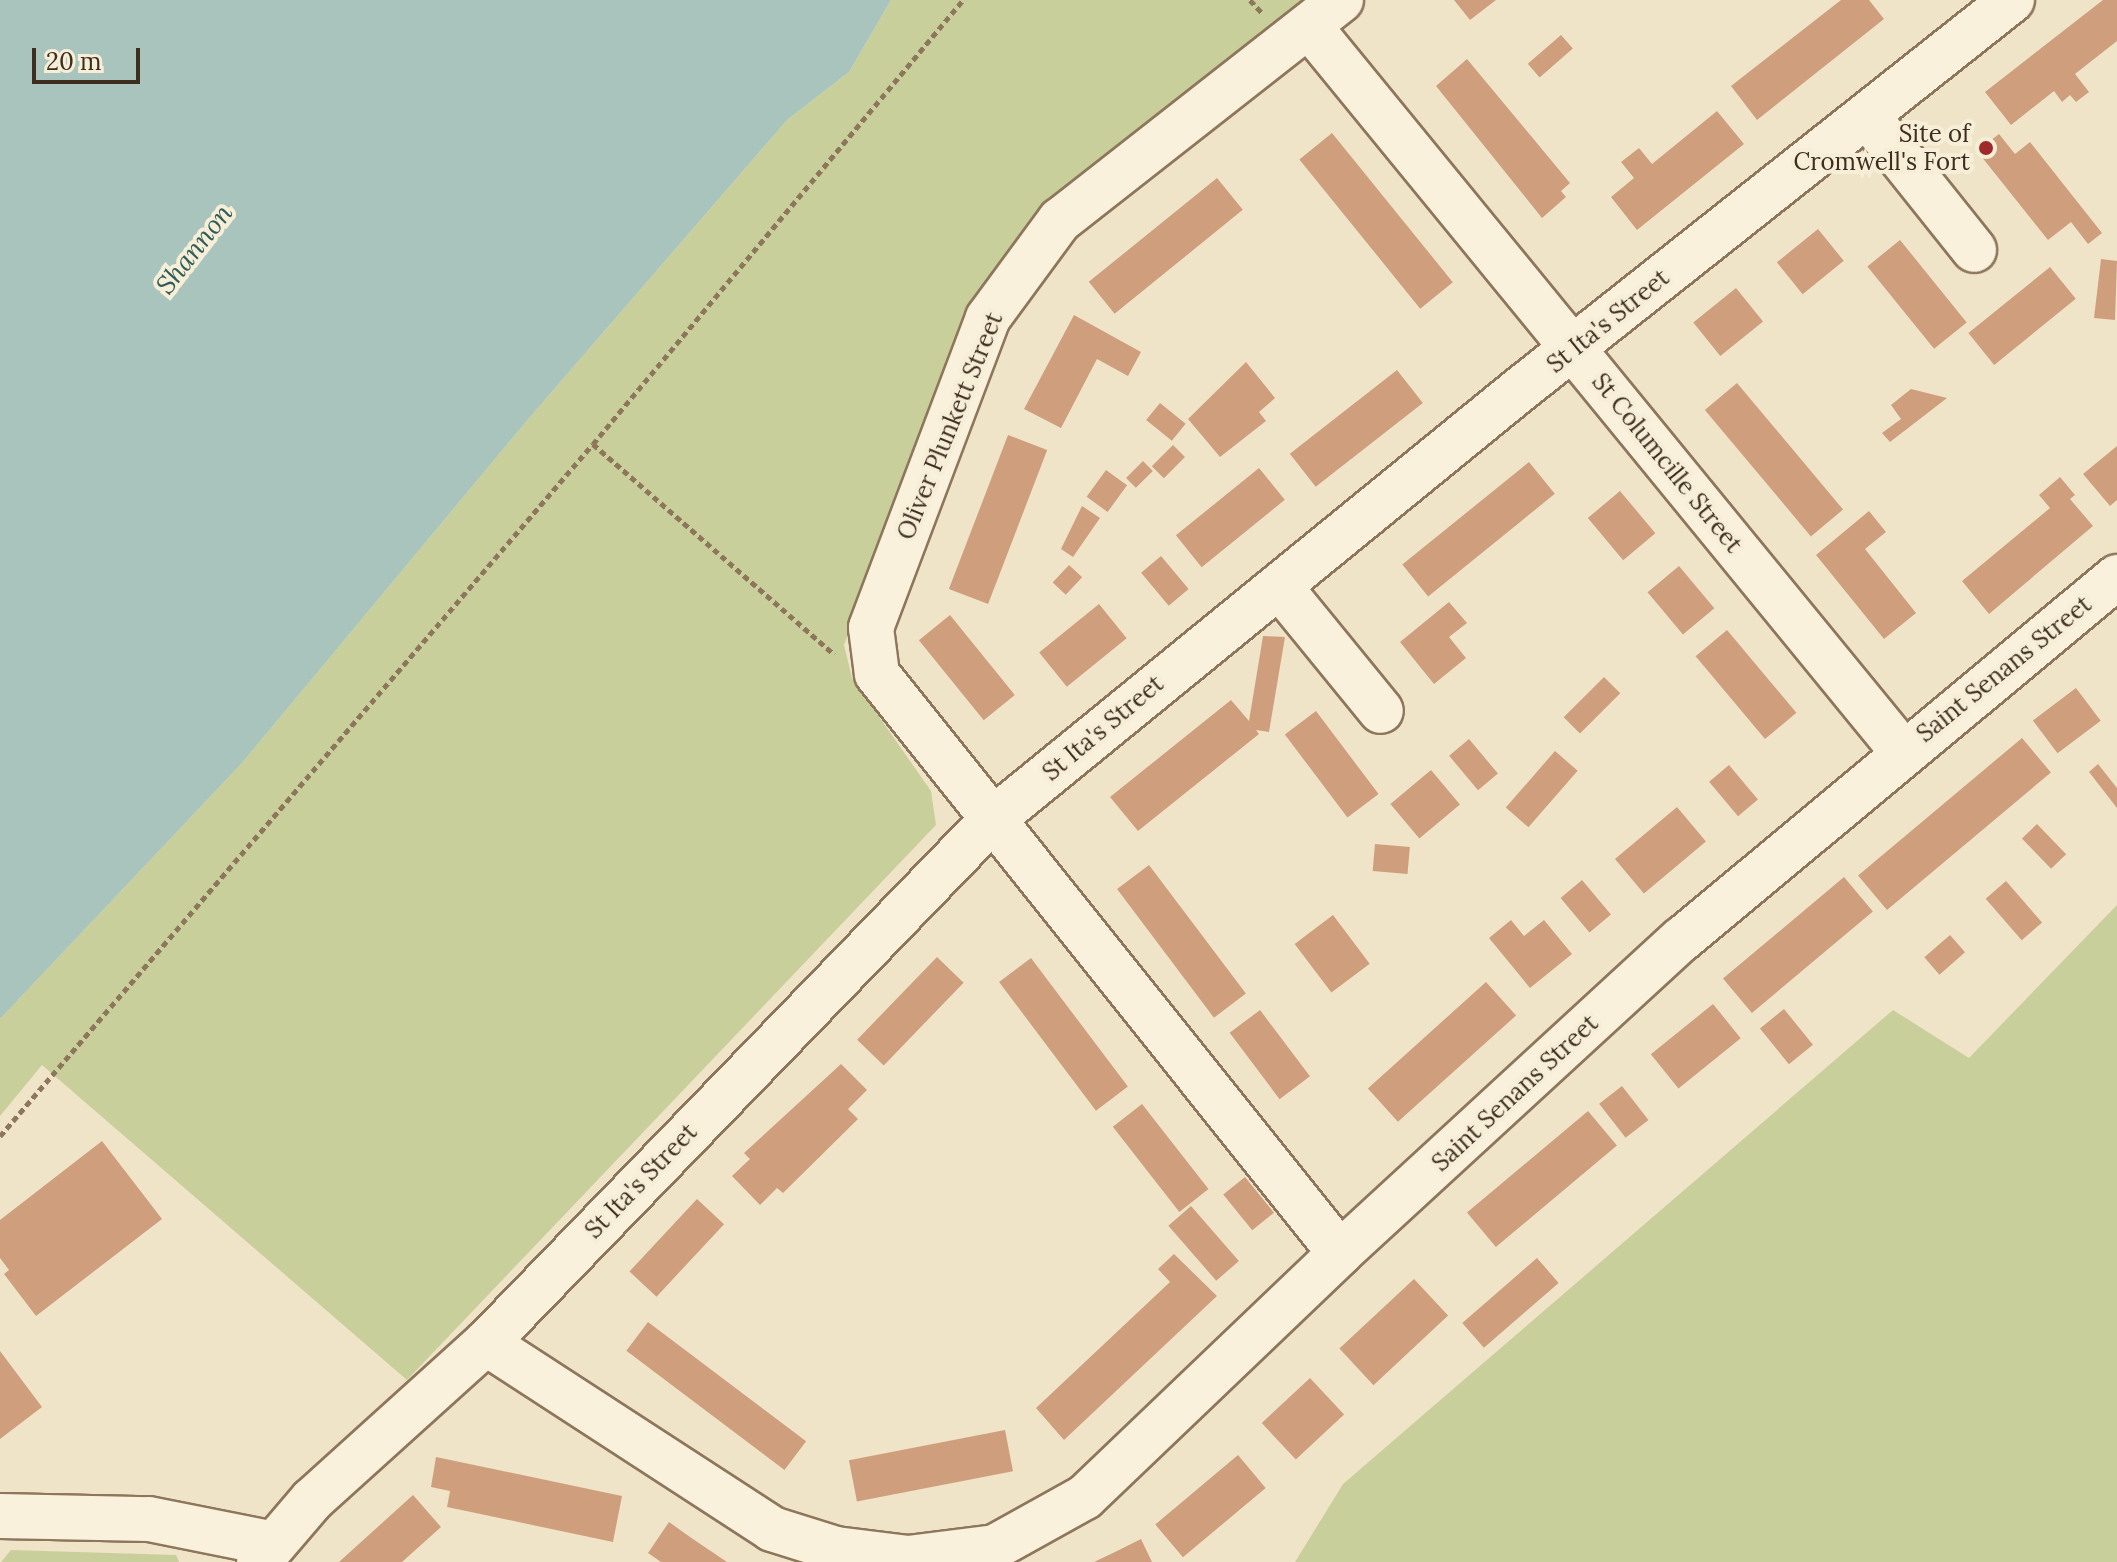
<!DOCTYPE html>
<html>
<head>
<meta charset="utf-8">
<style>
  body { margin:0 }
  #map { position:relative; width:2117px; height:1562px; overflow:hidden; background:#f0e4c8; font-family:Lora,serif }
  div>[style] { position:absolute }
  .green>* { inset:0; background:#c9cf9b }
  .water>* { inset:0; background:#a9c4bc }
  .building>* { inset:0; background:#cf9f7d; transform-origin:0 0 }
  .path>* { height:5px; margin-top:-2.5px; transform-origin:0; background:repeating-linear-gradient(90deg,#8d765c 0 6px,transparent 0 10px) }
  .roads { filter:drop-shadow(2px 0 #8d765c) drop-shadow(-2px 0 #8d765c) drop-shadow(0 2px #8d765c) drop-shadow(0 -2px #8d765c) }
  .minor>* { height:44px; margin:-22px; padding:0 22px; transform-origin:22px; border-radius:22px; background:#faf1dc }
  .dots>* { width:22px; height:22px; translate:-50% -50%; box-sizing:border-box; border:4px solid #f7eed8; border-radius:50% }
  span { translate:-50% -50%; white-space:nowrap; text-align:center; line-height:1.15; -webkit-text-stroke:8px #f7eed8; paint-order:stroke }
  .poi-label { font-size:24px; color:#3d2e20 }
  .right { translate:-100% -50%; text-align:right }
  .street-label { font-size:24px; color:#3d2e20 }
  .water-label { font-size:26px; color:#2f5d5a; font-style:italic }
  .scale { position:absolute; left:32px; top:48px; width:108px; height:36px; box-sizing:border-box; border:4px solid #3d2e20; border-top:0; padding-left:10px; font-size:24px; line-height:28px; white-space:nowrap; color:#3d2e20; -webkit-text-stroke:6px #f7eed8; paint-order:stroke }
</style>
</head>
<body>
<div id="map">
  <div class="green">
    <i style="clip-path:polygon(891px 0,1314px 0,973px 309px,844px 645px,852px 678px,931px 791px,936px 825px,407px 1380px,42px 1065px,0 1116px,0 1019px,241px 764px,530px 417px,787px 120px,849px 72px)"></i>
    <i style="clip-path:polygon(2117px 905px,2117px 1562px,1295px 1562px,1343px 1484px,1893px 1010px,1969px 1058px)"></i>
    <i style="clip-path:polygon(11px 1550px,176px 1555px,179px 1562px,1px 1562px)"></i>
  </div>
  <div class="water">
    <i style="clip-path:polygon(0 0,891px 0,849px 72px,787px 120px,530px 417px,241px 764px,0 1019px)"></i>
  </div>
  <div class="building">
    <i style="clip-path:polygon(1454px 0,1496px 0,1470px 20px)"></i>
    <i style="clip-path:polygon(1841px 0,1869px 0,1884px 19px,1757px 120px,1731px 86px)"></i>
    <i style="clip-path:polygon(2103px 0,2117px 0,2117px 41px,2075px 74px,2089px 92px,2076px 102px,2070px 95px,2062px 102px,2054px 91px,2011px 125px,1985px 92px)"></i>
    <i style="left:1561px;top:35px;width:18px;height:44px;rotate:49deg"></i>
    <i style="clip-path:polygon(1467px 59px,1570px 183px,1561px 191px,1566px 197px,1542px 218px,1436px 86px)"></i>
    <i style="clip-path:polygon(1717px 111px,1744px 144px,1637px 230px,1611px 197px,1634px 178px,1621px 162px,1639px 148px,1652px 164px)"></i>
    <i style="left:1332px;top:133px;width:192px;height:42px;rotate:51deg"></i>
    <i style="clip-path:polygon(1999px 134px,2015px 154px,2030px 142px,2102px 233px,2088px 244px,2071px 222px,2048px 240px,1977px 151px)"></i>
    <i style="left:1217px;top:178px;width:41px;height:165px;rotate:51deg"></i>
    <i style="left:1818px;top:229px;width:41px;height:53px;rotate:51deg"></i>
    <i style="left:1900px;top:240px;width:106px;height:42px;rotate:51deg"></i>
    <i style="clip-path:polygon(2101px 259px,2117px 261px,2115px 320px,2094px 318px)"></i>
    <i style="left:2050px;top:267px;width:41px;height:105px;rotate:51deg"></i>
    <i style="left:1736px;top:288px;width:43px;height:55px;rotate:51deg"></i>
    <i style="clip-path:polygon(1074px 315px,1141px 352px,1128px 376px,1097px 359px,1061px 428px,1024px 409px)"></i>
    <i style="clip-path:polygon(1246px 362px,1275px 398px,1259px 412px,1266px 421px,1220px 457px,1188px 419px)"></i>
    <i style="left:1397px;top:370px;width:42px;height:136px;rotate:52deg"></i>
    <i style="left:1737px;top:383px;width:165px;height:42px;rotate:50deg"></i>
    <i style="clip-path:polygon(1911px 389px,1947px 398px,1890px 442px,1882px 433px,1901px 419px,1891px 405px)"></i>
    <i style="left:1160px;top:403px;width:33px;height:22px;rotate:39deg"></i>
    <i style="left:1008px;top:435px;width:42px;height:165px;rotate:21deg"></i>
    <i style="left:1173px;top:445px;width:17px;height:30px;rotate:45deg"></i>
    <i style="clip-path:polygon(2117px 446px,2117px 500px,2110px 506px,2083px 474px)"></i>
    <i style="left:1143px;top:461px;width:14px;height:24px;rotate:45deg"></i>
    <i style="left:1529px;top:462px;width:41px;height:163px;rotate:51deg"></i>
    <i style="left:1259px;top:468px;width:41px;height:107px;rotate:51deg"></i>
    <i style="left:1106px;top:470px;width:26px;height:33px;rotate:36deg"></i>
    <i style="clip-path:polygon(2060px 477px,2075px 495px,2070px 499px,2093px 526px,1989px 614px,1962px 581px,2050px 508px,2039px 495px)"></i>
    <i style="left:1620px;top:491px;width:55px;height:42px;rotate:50deg"></i>
    <i style="clip-path:polygon(1082px 506px,1100px 518px,1073px 557px,1061px 549px)"></i>
    <i style="clip-path:polygon(1869px 511px,1886px 532px,1865px 549px,1916px 613px,1884px 639px,1816px 555px)"></i>
    <i style="left:1161px;top:556px;width:43px;height:26px;rotate:50deg"></i>
    <i style="left:1069px;top:565px;width:18px;height:24px;rotate:43deg"></i>
    <i style="left:1679px;top:566px;width:55px;height:41px;rotate:50deg"></i>
    <i style="clip-path:polygon(1449px 602px,1467px 623px,1449px 637px,1466px 658px,1434px 684px,1400px 642px)"></i>
    <i style="left:1099px;top:604px;width:44px;height:77px;rotate:51deg"></i>
    <i style="left:950px;top:615px;width:103px;height:40px;rotate:51deg"></i>
    <i style="left:1727px;top:630px;width:108px;height:41px;rotate:50deg"></i>
    <i style="clip-path:polygon(1263px 636px,1285px 637px,1269px 732px,1256px 730px,1259px 734px,1138px 831px,1110px 797px,1231px 700px,1249px 721px)"></i>
    <i style="left:1604px;top:677px;width:23px;height:57px;rotate:45deg"></i>
    <i style="left:2076px;top:688px;width:41px;height:54px;rotate:53deg"></i>
    <i style="left:1316px;top:711px;width:104px;height:39px;rotate:53deg"></i>
    <i style="left:2022px;top:738px;width:45px;height:214px;rotate:50deg"></i>
    <i style="left:1469px;top:739px;width:45px;height:26px;rotate:50deg"></i>
    <i style="left:1555px;top:751px;width:30px;height:75px;rotate:41deg"></i>
    <i style="clip-path:polygon(2098px 764px,2117px 788px,2117px 808px,2089px 772px)"></i>
    <i style="left:1729px;top:765px;width:45px;height:26px;rotate:50deg"></i>
    <i style="left:1431px;top:770px;width:45px;height:53px;rotate:50deg"></i>
    <i style="left:1677px;top:807px;width:45px;height:81px;rotate:50deg"></i>
    <i style="left:2037px;top:824px;width:42px;height:21px;rotate:46deg"></i>
    <i style="left:1375px;top:844px;width:35px;height:27px;rotate:5deg"></i>
    <i style="left:1149px;top:865px;width:161px;height:40px;rotate:53deg"></i>
    <i style="left:1844px;top:877px;width:45px;height:158px;rotate:50deg"></i>
    <i style="left:1582px;top:880px;width:45px;height:28px;rotate:50deg"></i>
    <i style="left:2006px;top:881px;width:55px;height:27px;rotate:49deg"></i>
    <i style="left:1333px;top:915px;width:61px;height:48px;rotate:53deg"></i>
    <i style="clip-path:polygon(1511px 920px,1524px 936px,1544px 920px,1572px 954px,1530px 988px,1489px 938px)"></i>
    <i style="left:1950px;top:935px;width:23px;height:34px;rotate:49deg"></i>
    <i style="left:937px;top:957px;width:37px;height:115px;rotate:44deg"></i>
    <i style="left:1031px;top:958px;width:161px;height:40px;rotate:53deg"></i>
    <i style="left:1486px;top:982px;width:45px;height:159px;rotate:48deg"></i>
    <i style="left:1713px;top:1004px;width:44px;height:80px;rotate:51deg"></i>
    <i style="left:1784px;top:1009px;width:46px;height:31px;rotate:51deg"></i>
    <i style="left:1260px;top:1010px;width:83px;height:38px;rotate:53deg"></i>
    <i style="clip-path:polygon(841px 1064px,867px 1090px,848px 1109px,858px 1119px,783px 1193px,777px 1188px,760px 1205px,732px 1176px,750px 1159px,744px 1153px)"></i>
    <i style="left:1622px;top:1086px;width:43px;height:29px;rotate:52deg"></i>
    <i style="left:1142px;top:1104px;width:108px;height:37px;rotate:52deg"></i>
    <i style="left:1588px;top:1111px;width:45px;height:158px;rotate:50deg"></i>
    <i style="clip-path:polygon(102px 1141px,162px 1219px,36px 1316px,4px 1274px,9px 1270px,0 1258px,0 1220px)"></i>
    <i style="left:1245px;top:1177px;width:46px;height:28px;rotate:51deg"></i>
    <i style="left:697px;top:1199px;width:37px;height:99px;rotate:43deg"></i>
    <i style="left:1191px;top:1206px;width:73px;height:30px;rotate:49deg"></i>
    <i style="clip-path:polygon(1174px 1254px,1217px 1296px,1064px 1440px,1036px 1408px,1170px 1282px,1158px 1269px)"></i>
    <i style="left:1537px;top:1258px;width:33px;height:99px;rotate:49deg"></i>
    <i style="left:1414px;top:1279px;width:50px;height:102px;rotate:47deg"></i>
    <i style="left:648px;top:1322px;width:198px;height:36px;rotate:37deg"></i>
    <i style="clip-path:polygon(0 1351px,42px 1407px,0 1439px)"></i>
    <i style="left:1310px;top:1378px;width:50px;height:66px;rotate:47deg"></i>
    <i style="left:1005px;top:1430px;width:42px;height:159px;rotate:79deg"></i>
    <i style="left:1238px;top:1455px;width:43px;height:108px;rotate:50deg"></i>
    <i style="clip-path:polygon(436px 1457px,622px 1496px,613px 1542px,447px 1507px,450px 1491px,431px 1487px)"></i>
    <i style="clip-path:polygon(413px 1495px,441px 1527px,402px 1562px,339px 1562px)"></i>
    <i style="clip-path:polygon(669px 1522px,690px 1537px,727px 1562px,661px 1562px,648px 1553px)"></i>
    <i style="clip-path:polygon(1141px 1539px,1152px 1562px,1094px 1562px,1117px 1551px)"></i>
  </div>
  <div class="path">
    <i style="left:1250px;top:0;width:19px;rotate:47deg"></i>
    <i style="left:593px;top:444px;width:320px;rotate:41.1deg"></i>
    <i style="left:0;top:1136px;width:911px;rotate:-49.41deg"></i>
    <i style="left:593px;top:444px;width:578px;rotate:-50.19deg"></i>
  </div>
  <div class="roads">
    <div class="minor">
      <i style="left:1341px;top:0;width:357px;rotate:141.9deg"></i>
      <i style="left:1060px;top:220px;width:122px;rotate:126.3deg"></i>
      <i style="left:988px;top:318px;width:331px;rotate:110.7deg"></i>
      <i style="left:871px;top:628px;width:46px;rotate:82.6deg"></i>
      <i style="left:877px;top:674px;width:741px;rotate:51.35deg"></i>
      <i style="left:1340px;top:1253px;width:464px;rotate:-42.6deg"></i>
      <i style="left:1682px;top:939px;width:566px;rotate:-39.77deg"></i>
      <i style="left:1309px;top:26px;width:937px;rotate:50.72deg"></i>
      <i style="left:1868px;top:117px;width:170px;rotate:51.4deg"></i>
      <i style="left:1279px;top:586px;width:161px;rotate:50.8deg"></i>
      <i style="left:486px;top:1343px;width:341px;rotate:33deg"></i>
      <i style="left:772px;top:1529px;width:67px;rotate:17.4deg"></i>
      <i style="left:836px;top:1549px;width:73px;rotate:7.1deg"></i>
      <i style="left:908px;top:1558px;width:88px;rotate:-7.2deg"></i>
      <i style="left:995px;top:1547px;width:103px;rotate:-29.1deg"></i>
      <i style="left:1085px;top:1497px;width:353px;rotate:-43.7deg"></i>
      <i style="left:0;top:1516px;width:149px;rotate:1.2deg"></i>
      <i style="left:149px;top:1519px;width:127px;rotate:11.3deg"></i>
      <i style="left:259px;top:1562px;width:82px;rotate:-49.5deg"></i>
      <i style="left:312px;top:1500px;width:234px;rotate:-42.1deg"></i>
      <i style="left:486px;top:1343px;width:728px;rotate:-45.95deg"></i>
      <i style="left:992px;top:820px;width:679px;rotate:-39.2deg"></i>
      <i style="left:1518px;top:391px;width:630px;rotate:-38.36deg"></i>
    </div>
  </div>
  <div class="dots">
    <i style="left:1986px;top:148px;background:#9e2a2b"></i>
  </div>
  <div class="poi-label">
    <span class="right" style="left:1970px;top:148px">Site of<br>Cromwell's Fort</span>
  </div>
  <div class="street-label">
    <span style="left:1608px;top:321px;rotate:-39deg">St Ita's Street</span>
    <span style="left:950px;top:426px;rotate:-68deg">Oliver Plunkett Street</span>
    <span style="left:1667px;top:463px;rotate:51deg">St Columcille Street</span>
    <span style="left:2004px;top:669px;rotate:-39deg">Saint Senans Street</span>
    <span style="left:1103px;top:728px;rotate:-40deg">St Ita's Street</span>
    <span style="left:1515px;top:1093px;rotate:-43deg">Saint Senans Street</span>
    <span style="left:641px;top:1181px;rotate:-46deg">St Ita's Street</span>
  </div>
  <div class="water-label">
    <span style="left:194px;top:249px;rotate:-52deg">Shannon</span>
  </div>
  <div class="scale">20 m</div>
</div>
</body>
</html>
